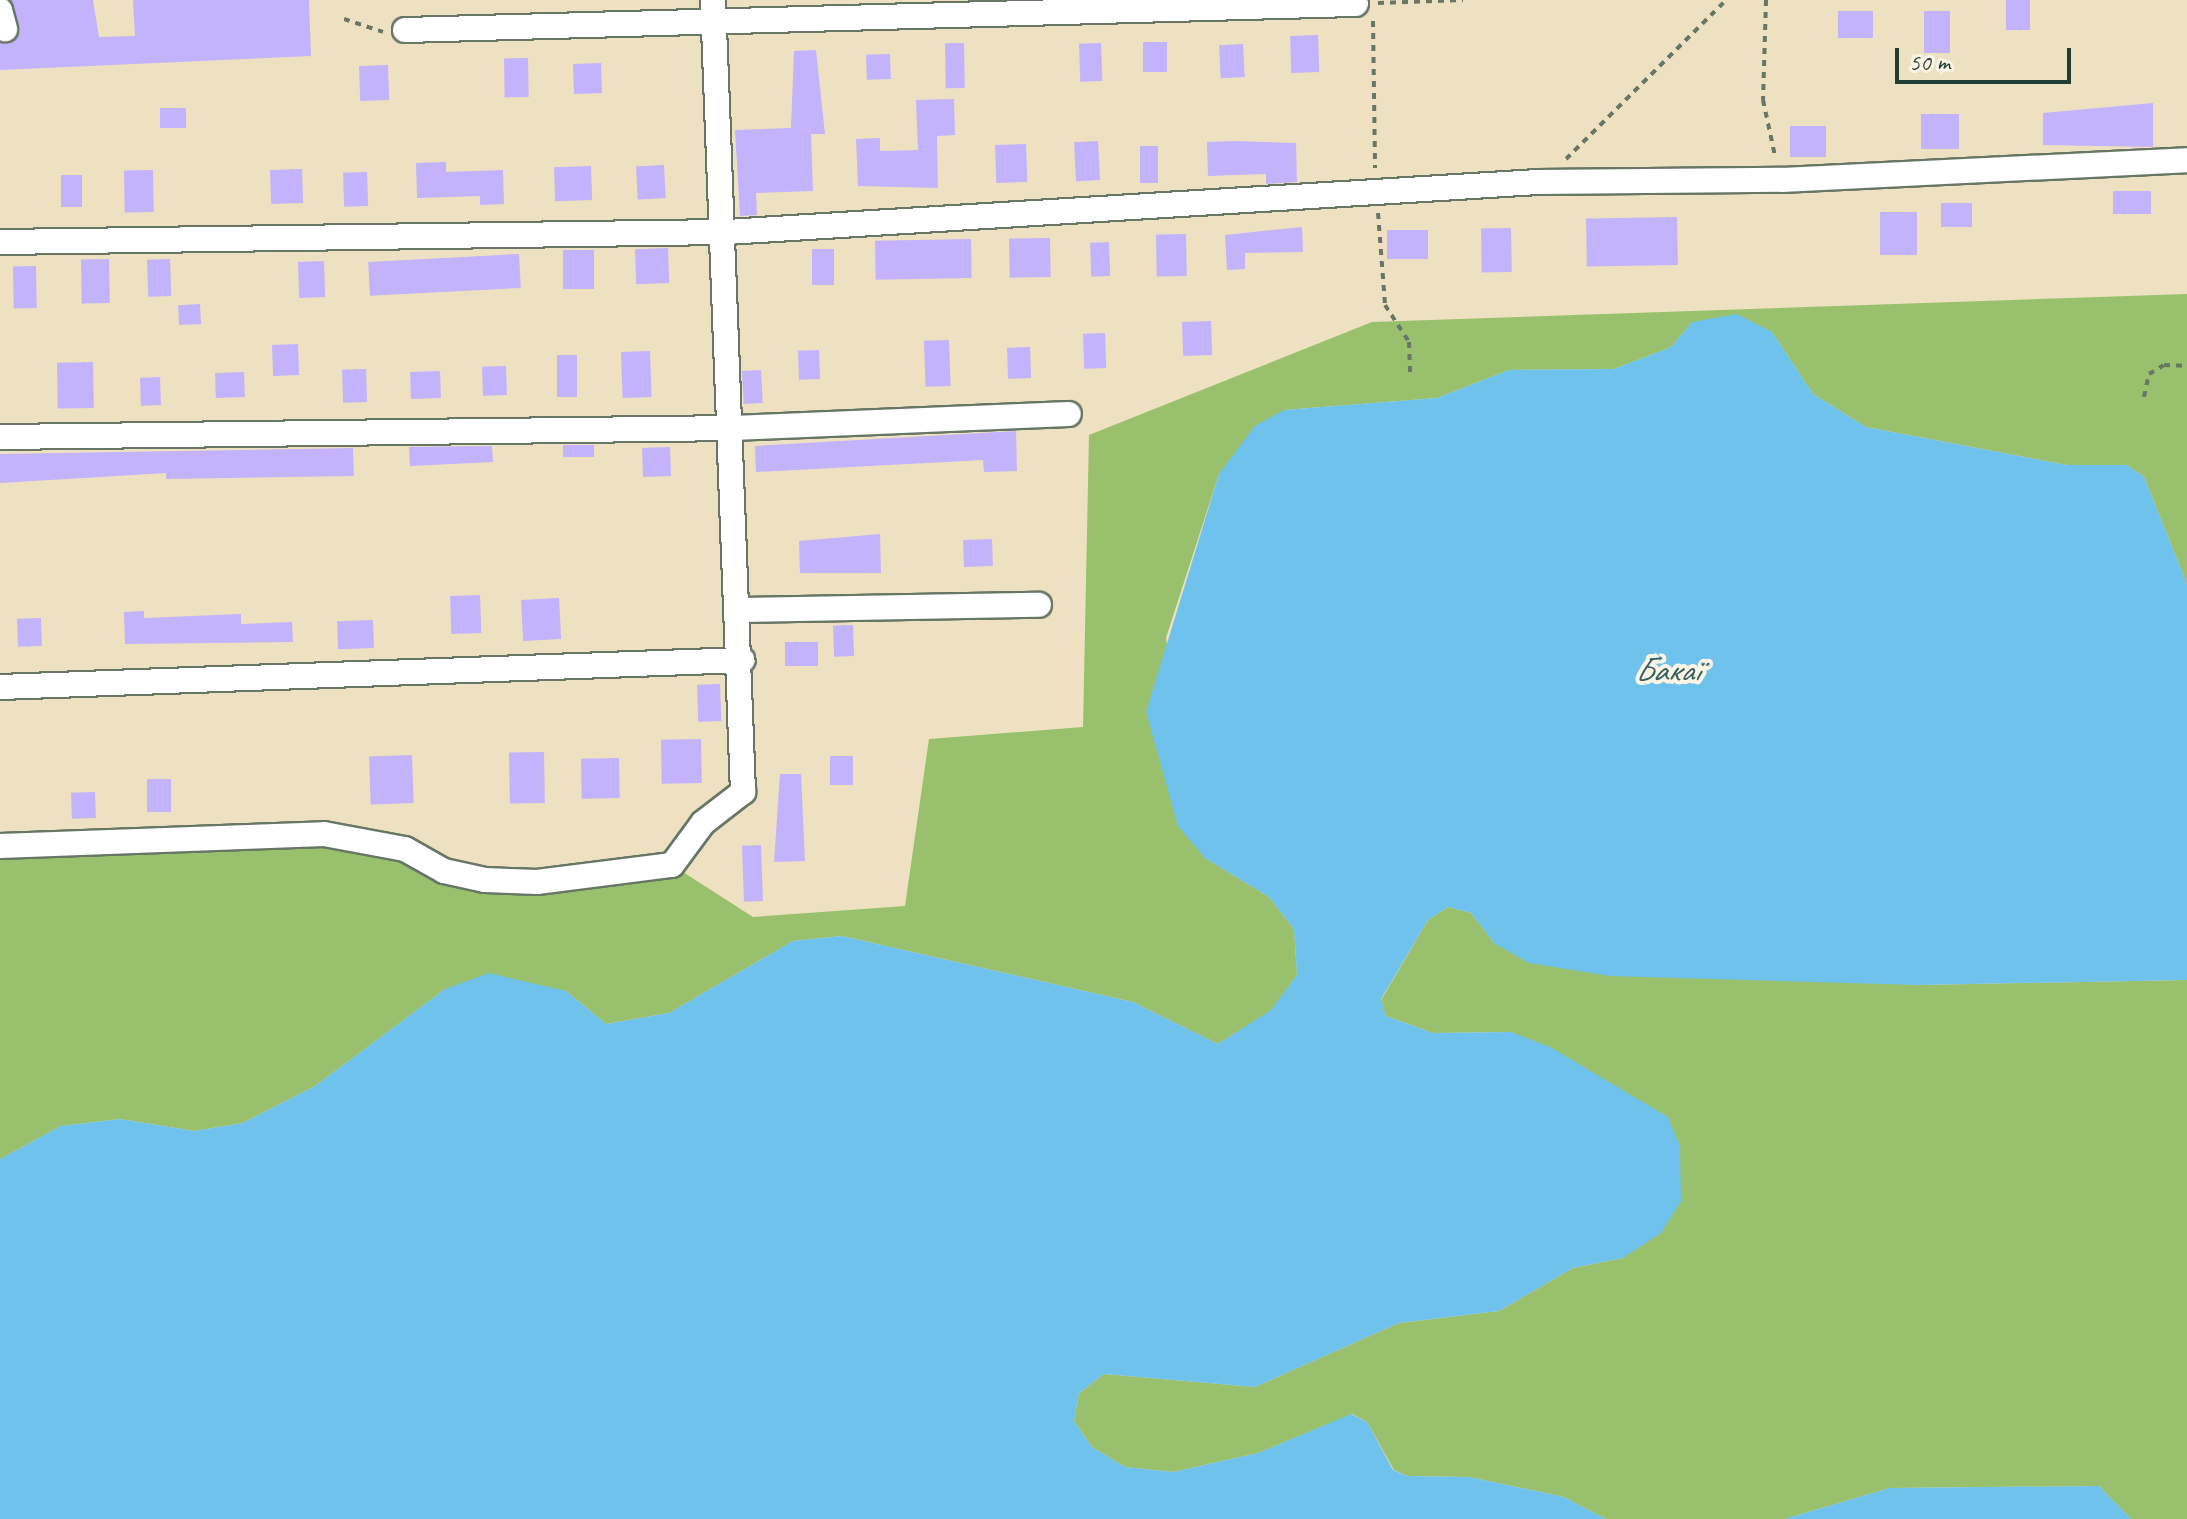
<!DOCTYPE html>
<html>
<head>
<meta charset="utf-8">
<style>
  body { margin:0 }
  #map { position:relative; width:2187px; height:1519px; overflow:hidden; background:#eee1c1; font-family:Caveat,sans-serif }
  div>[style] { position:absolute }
  .green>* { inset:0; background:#99c06c }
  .water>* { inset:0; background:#6fc2eb }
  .building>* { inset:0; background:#c3b2fc; transform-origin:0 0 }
  .path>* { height:4px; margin-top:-2px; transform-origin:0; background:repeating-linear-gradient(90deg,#677665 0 6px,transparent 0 12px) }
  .roads { filter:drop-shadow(2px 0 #677665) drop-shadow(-2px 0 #677665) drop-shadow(0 2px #677665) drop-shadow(0 -2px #677665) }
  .minor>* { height:24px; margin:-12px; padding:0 12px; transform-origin:12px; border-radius:12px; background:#fff }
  span { translate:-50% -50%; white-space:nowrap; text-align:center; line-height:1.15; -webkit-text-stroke:8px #fcf5e5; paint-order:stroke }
  .water-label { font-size:34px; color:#335e62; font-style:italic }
  .scale { position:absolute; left:1895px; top:48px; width:176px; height:36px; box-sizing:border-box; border:4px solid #1f3d34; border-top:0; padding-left:10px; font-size:24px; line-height:28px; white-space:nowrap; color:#1f3d34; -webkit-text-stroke:6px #fcf5e5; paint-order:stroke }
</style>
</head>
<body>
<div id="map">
  <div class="green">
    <i style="clip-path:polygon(2187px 294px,2187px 584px,2144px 477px,2127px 465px,2067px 465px,1866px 427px,1813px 394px,1772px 332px,1692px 322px,1671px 347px,1614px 369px,1509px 370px,1437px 398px,1284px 410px,1219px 474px,1166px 638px,1205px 858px,1269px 897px,1294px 929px,1297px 975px,1272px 1010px,1218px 1044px,1133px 1002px,842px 936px,793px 941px,669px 1013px,606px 1024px,566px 991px,445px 989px,315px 1086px,243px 1123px,194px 1131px,120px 1119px,61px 1126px,0 1159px,0 846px,324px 834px,485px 880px,672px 865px,753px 917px,905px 906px,929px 739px,1083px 727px,1089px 435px,1372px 322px)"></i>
    <i style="clip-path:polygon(1448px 907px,1471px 913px,1495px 944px,1775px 975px,1918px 985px,2187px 980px,2187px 1519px,2131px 1519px,2099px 1486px,1890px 1488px,1784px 1519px,1606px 1519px,1564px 1497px,1469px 1477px,1407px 1476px,1394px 1470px,1367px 1422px,1352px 1414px,1258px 1453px,1173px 1472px,1125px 1467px,1092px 1447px,1074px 1421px,1079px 1393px,1104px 1374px,1255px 1387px,1399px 1323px,1499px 1311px,1573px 1268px,1623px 1258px,1668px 1117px,1511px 1032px,1433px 1033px,1386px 1016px,1381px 1000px,1428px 920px)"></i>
  </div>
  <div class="water">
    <i style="clip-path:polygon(1737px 314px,1772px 332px,1813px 394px,1866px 427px,2067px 465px,2127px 465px,2144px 477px,2187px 584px,2187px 980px,1918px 985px,1610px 976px,1529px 963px,1495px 944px,1471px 913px,1448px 907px,1428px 920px,1381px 999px,1386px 1016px,1433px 1033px,1511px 1032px,1550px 1047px,1668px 1117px,1680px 1146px,1681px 1201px,1661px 1233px,1623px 1258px,1573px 1268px,1499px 1311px,1399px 1323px,1255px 1387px,1104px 1374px,1079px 1393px,1074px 1421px,1092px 1447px,1125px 1467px,1173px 1472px,1258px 1453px,1351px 1414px,1367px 1422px,1393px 1470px,1407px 1476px,1469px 1477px,1564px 1497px,1606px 1519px,0 1519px,0 1159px,61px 1126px,120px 1119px,194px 1131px,243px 1123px,315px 1086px,445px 989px,489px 973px,566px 991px,606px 1024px,669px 1013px,793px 941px,842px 936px,1133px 1002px,1218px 1044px,1271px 1010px,1297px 975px,1294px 929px,1269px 897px,1205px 858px,1178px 826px,1146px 712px,1219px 474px,1255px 426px,1284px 410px,1437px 398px,1509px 370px,1614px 369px,1671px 347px,1692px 322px)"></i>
    <i style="clip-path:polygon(2099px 1486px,2131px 1519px,1784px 1519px,1890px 1488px)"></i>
  </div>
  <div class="building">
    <i style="clip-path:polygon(11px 0,93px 0,99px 37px,135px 36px,133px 0,309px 0,311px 56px,0 70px,0 43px,20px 32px)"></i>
    <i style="left:2006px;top:0;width:24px;height:30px"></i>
    <i style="left:1873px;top:11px;width:27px;height:35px;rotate:90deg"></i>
    <i style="left:1950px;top:11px;width:42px;height:26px;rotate:90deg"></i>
    <i style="left:1318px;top:35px;width:37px;height:28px;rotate:88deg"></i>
    <i style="left:1143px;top:42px;width:24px;height:30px"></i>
    <i style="left:964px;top:43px;width:45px;height:19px;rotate:89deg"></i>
    <i style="left:1101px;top:43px;width:38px;height:22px;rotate:88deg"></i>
    <i style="left:1243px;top:44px;width:33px;height:24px;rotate:87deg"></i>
    <i style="clip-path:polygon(816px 50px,825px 134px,811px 134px,813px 191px,756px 193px,757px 215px,740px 216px,735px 130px,791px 128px,794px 51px)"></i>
    <i style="left:890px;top:54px;width:25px;height:24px;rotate:88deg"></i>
    <i style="left:528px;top:58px;width:39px;height:24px;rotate:89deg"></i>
    <i style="left:601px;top:63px;width:30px;height:28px;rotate:88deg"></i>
    <i style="left:388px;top:65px;width:35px;height:29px;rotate:88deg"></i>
    <i style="clip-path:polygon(954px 99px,955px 135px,937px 136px,938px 188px,858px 186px,856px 139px,880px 138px,880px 151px,918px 150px,916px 100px)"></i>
    <i style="clip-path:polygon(2153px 103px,2153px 147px,2043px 145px,2043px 113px)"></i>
    <i style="left:160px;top:108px;width:26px;height:20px"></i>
    <i style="left:1921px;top:114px;width:38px;height:35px"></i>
    <i style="left:1790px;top:126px;width:36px;height:31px"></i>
    <i style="left:1098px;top:141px;width:39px;height:24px;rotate:87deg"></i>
    <i style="clip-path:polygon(1235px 141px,1296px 143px,1297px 182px,1266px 184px,1266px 174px,1208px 176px,1207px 142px)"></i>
    <i style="left:1026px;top:144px;width:38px;height:31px;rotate:88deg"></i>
    <i style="left:1140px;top:146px;width:18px;height:37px"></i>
    <i style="clip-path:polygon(446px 162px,446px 172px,503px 170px,504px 204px,480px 205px,480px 196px,417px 198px,416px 163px)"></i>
    <i style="left:664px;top:165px;width:33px;height:28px;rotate:87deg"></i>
    <i style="left:591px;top:166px;width:34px;height:37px;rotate:88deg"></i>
    <i style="left:302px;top:169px;width:34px;height:32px;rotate:88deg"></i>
    <i style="left:153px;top:170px;width:42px;height:29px;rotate:89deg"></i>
    <i style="left:367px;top:172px;width:34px;height:24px;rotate:88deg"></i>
    <i style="left:61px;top:175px;width:21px;height:32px"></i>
    <i style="left:2151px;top:191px;width:23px;height:38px;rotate:90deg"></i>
    <i style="left:1972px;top:203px;width:24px;height:31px;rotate:90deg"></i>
    <i style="left:1880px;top:212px;width:37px;height:43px"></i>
    <i style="left:1677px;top:217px;width:48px;height:91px;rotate:89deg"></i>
    <i style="clip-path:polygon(1302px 227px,1303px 252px,1245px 253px,1245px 269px,1227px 270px,1225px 235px)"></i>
    <i style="left:1511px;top:228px;width:44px;height:30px;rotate:89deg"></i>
    <i style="left:1428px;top:230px;width:29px;height:41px;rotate:90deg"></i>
    <i style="left:1186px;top:234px;width:42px;height:30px;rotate:89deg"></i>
    <i style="left:1050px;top:238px;width:39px;height:41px;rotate:89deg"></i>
    <i style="left:971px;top:239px;width:39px;height:96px;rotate:89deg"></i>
    <i style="left:1109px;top:242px;width:34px;height:19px;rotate:88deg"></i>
    <i style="left:668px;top:248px;width:35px;height:33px;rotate:88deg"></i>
    <i style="left:812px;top:249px;width:22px;height:36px"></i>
    <i style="left:563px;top:250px;width:31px;height:39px"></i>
    <i style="left:519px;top:254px;width:34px;height:151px;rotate:87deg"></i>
    <i style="left:109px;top:259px;width:44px;height:28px;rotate:89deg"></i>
    <i style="left:170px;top:259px;width:37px;height:23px;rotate:88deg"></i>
    <i style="left:324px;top:261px;width:36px;height:26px;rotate:88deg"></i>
    <i style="left:36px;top:266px;width:42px;height:23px;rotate:89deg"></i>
    <i style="left:200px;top:304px;width:20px;height:22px;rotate:87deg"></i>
    <i style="left:1211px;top:321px;width:34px;height:29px;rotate:88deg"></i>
    <i style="left:1105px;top:333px;width:35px;height:22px;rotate:88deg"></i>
    <i style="left:949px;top:340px;width:46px;height:25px;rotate:88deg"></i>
    <i style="left:298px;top:344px;width:31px;height:26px;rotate:88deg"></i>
    <i style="left:1030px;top:347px;width:31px;height:23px;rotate:88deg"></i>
    <i style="left:819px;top:350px;width:29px;height:21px;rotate:88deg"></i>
    <i style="left:650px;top:351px;width:46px;height:29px;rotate:88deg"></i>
    <i style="left:557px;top:355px;width:20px;height:42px"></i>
    <i style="left:93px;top:362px;width:46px;height:36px;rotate:89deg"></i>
    <i style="left:506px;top:366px;width:29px;height:24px;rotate:88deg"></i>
    <i style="left:366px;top:369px;width:33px;height:24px;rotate:88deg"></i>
    <i style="left:761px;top:370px;width:33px;height:19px;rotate:87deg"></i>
    <i style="left:440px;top:371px;width:27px;height:30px;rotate:88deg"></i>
    <i style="left:244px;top:372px;width:25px;height:29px;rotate:88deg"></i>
    <i style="left:160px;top:377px;width:28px;height:20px;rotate:88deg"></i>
    <i style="clip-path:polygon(1016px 431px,1017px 471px,984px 472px,983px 460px,756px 472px,755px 446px)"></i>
    <i style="left:563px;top:445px;width:31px;height:12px"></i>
    <i style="clip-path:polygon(492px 446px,493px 462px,410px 466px,409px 447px)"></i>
    <i style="left:670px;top:447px;width:29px;height:28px;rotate:88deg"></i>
    <i style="clip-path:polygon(353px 448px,354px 476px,166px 479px,166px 473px,0 483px,0 454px)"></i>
    <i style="clip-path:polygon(880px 534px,881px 573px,800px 573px,799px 541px)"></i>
    <i style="left:992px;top:539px;width:27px;height:29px;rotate:88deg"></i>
    <i style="left:480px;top:595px;width:38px;height:30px;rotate:88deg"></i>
    <i style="left:559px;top:598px;width:41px;height:38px;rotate:87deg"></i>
    <i style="clip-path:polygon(144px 611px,144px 618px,241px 614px,241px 624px,292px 622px,293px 642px,125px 644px,124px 612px)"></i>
    <i style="left:41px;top:618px;width:28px;height:24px;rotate:88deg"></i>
    <i style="left:373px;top:620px;width:28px;height:36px;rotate:88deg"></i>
    <i style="left:853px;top:625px;width:31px;height:20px;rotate:88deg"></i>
    <i style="left:818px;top:642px;width:24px;height:33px;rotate:90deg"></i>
    <i style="left:720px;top:684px;width:37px;height:23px;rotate:88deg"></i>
    <i style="left:701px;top:739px;width:44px;height:40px;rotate:89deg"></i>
    <i style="left:544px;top:752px;width:51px;height:35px;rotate:89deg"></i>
    <i style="left:412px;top:755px;width:48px;height:43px;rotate:88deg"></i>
    <i style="left:830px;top:756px;width:23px;height:29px"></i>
    <i style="left:619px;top:758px;width:40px;height:38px;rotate:89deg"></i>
    <i style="clip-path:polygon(780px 774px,801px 774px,805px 861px,774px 862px)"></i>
    <i style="left:147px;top:779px;width:24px;height:33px"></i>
    <i style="left:95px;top:792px;width:26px;height:24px;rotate:88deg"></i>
    <i style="left:761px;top:845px;width:56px;height:19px;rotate:88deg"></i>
  </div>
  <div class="path">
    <i style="left:1766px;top:0;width:100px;rotate:91.7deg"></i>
    <i style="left:1763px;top:100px;width:57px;rotate:77.9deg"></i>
    <i style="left:1378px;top:3px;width:85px;rotate:-2deg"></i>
    <i style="left:344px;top:19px;width:41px;rotate:18.4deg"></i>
    <i style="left:1373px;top:21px;width:147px;rotate:89.2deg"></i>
    <i style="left:1566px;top:159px;width:226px;rotate:-44.8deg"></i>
    <i style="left:1378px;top:213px;width:92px;rotate:85.6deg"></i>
    <i style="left:1385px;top:305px;width:44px;rotate:57deg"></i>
    <i style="left:1409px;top:342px;width:33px;rotate:88deg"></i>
    <i style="left:2144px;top:397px;width:24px;rotate:-78deg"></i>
    <i style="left:2149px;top:374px;width:17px;rotate:-31deg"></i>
    <i style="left:2164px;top:365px;width:23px;rotate:2deg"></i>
  </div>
  <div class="roads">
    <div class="minor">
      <i style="left:0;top:10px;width:20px;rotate:75deg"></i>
      <i style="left:405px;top:30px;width:951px;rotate:-1.57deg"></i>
      <i style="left:0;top:242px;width:727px;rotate:-0.79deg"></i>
      <i style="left:727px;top:232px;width:812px;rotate:-3.53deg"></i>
      <i style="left:1537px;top:182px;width:245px;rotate:-0.5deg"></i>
      <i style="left:1782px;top:180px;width:405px;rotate:-2.8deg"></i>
      <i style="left:0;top:437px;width:733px;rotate:-0.7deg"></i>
      <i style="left:733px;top:428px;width:336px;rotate:-2.4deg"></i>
      <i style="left:739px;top:610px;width:300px;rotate:-1deg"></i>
      <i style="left:0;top:687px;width:743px;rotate:-2.08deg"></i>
      <i style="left:0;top:846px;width:324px;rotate:-2.1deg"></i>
      <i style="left:324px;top:834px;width:82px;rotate:10.5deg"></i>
      <i style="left:405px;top:849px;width:45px;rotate:29.4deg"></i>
      <i style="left:444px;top:871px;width:42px;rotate:12.4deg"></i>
      <i style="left:485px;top:880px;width:52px;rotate:2.2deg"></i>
      <i style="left:537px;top:882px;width:136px;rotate:-7.2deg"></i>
      <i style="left:672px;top:865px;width:52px;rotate:-53.6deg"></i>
      <i style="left:703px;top:823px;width:51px;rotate:-37.8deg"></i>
      <i style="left:743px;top:792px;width:793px;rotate:-92.17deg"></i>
    </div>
  </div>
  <div class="water-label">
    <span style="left:1667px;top:670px">Бакаї</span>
  </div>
  <div class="scale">50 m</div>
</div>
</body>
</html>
